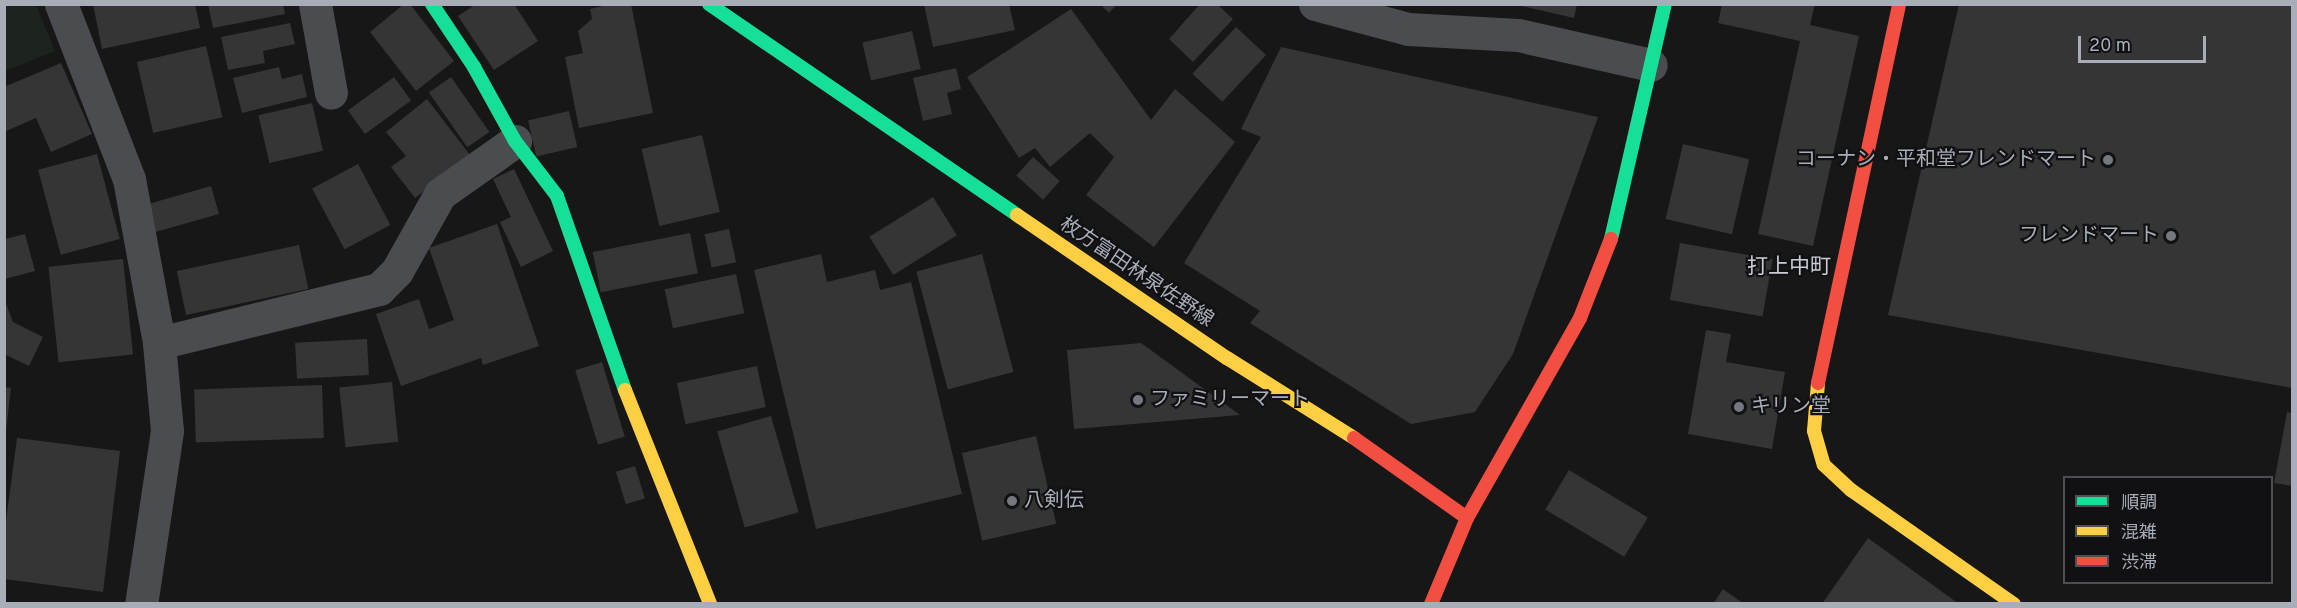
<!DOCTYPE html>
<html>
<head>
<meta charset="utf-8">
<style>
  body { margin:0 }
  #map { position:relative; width:2297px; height:608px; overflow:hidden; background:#171717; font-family:Overpass,"Noto Sans JP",sans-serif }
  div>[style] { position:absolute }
  .green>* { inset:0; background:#1d241e }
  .building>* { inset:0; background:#353536; transform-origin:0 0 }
  .street>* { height:33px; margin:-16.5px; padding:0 16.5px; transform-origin:16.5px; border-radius:16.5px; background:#4b4c50 }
  .fast>* { height:14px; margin:-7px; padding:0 7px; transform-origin:7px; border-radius:7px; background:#16e098 }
  .slow>* { height:14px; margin:-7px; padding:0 7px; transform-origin:7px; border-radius:7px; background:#ffcf43 }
  .jam>* { height:14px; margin:-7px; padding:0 7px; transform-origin:7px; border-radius:7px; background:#f24e42 }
  .dots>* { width:16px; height:16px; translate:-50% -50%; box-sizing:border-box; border:3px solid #111113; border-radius:50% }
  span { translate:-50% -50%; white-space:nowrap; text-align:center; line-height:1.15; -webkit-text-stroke:4.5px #111113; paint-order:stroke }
  .poi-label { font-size:20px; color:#a8adb8 }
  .right { translate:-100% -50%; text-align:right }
  .left { translate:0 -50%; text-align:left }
  .street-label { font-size:20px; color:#a8adb8 }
  .neighbourhood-label { font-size:21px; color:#c9ccd4 }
  .frame { position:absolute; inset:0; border:6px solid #a8adb8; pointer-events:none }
  .legend { position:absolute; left:2063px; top:476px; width:210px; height:108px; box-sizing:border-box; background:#111113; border:2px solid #4d4f55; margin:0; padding:8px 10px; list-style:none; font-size:18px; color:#a8adb8 }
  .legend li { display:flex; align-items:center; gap:12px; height:30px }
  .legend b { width:30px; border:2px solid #4d4f55 }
  .scale { position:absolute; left:2078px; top:36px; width:128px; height:27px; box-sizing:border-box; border:3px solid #a8adb8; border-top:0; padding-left:8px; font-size:18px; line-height:21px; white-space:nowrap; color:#a8adb8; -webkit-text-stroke:4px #111113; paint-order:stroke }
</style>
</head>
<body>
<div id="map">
  <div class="green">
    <i style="clip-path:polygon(5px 4px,36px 5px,55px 51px,5px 71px)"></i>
  </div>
  <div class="building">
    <i style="clip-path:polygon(93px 4px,195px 4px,200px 28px,102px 49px)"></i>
    <i style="clip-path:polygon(208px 4px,283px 4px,285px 14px,213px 28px)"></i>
    <i style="clip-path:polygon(404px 4px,410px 4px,454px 61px,416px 91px,370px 32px)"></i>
    <i style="clip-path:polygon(476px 4px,514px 4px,538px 41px,494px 70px,458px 16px)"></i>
    <i style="clip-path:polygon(612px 4px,631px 4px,653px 113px,579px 128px,565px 57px,583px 53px,578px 31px,592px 19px,590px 9px)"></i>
    <i style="clip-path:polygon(924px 4px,1009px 4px,1015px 30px,933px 47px)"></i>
    <i style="clip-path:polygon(1100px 4px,1117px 4px,1109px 13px)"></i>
    <i style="clip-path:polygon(1200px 4px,1217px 4px,1233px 19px,1193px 62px,1169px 39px)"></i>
    <i style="clip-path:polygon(1513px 4px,1577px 4px,1574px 18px)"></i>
    <i style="clip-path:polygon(1722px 4px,1815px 4px,1810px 25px,1859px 36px,1813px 246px,1758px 234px,1800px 41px,1718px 23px)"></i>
    <i style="clip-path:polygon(1959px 4px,2292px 4px,2292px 388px,1888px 315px)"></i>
    <i style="clip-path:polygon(1071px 9px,1151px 120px,1175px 89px,1235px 142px,1154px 247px,1086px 195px,1114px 157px,1090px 133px,1050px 167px,1035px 148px,1019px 158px,967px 77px)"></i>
    <i style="clip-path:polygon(290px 23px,295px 44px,263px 51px,265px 63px,228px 70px,221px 37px)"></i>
    <i style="left:1236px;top:27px;width:41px;height:64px;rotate:43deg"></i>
    <i style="left:912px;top:31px;width:39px;height:51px;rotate:77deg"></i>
    <i style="left:206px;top:46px;width:73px;height:71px;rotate:77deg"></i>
    <i style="clip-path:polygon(1281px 47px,1598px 117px,1513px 354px,1475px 412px,1411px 424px,1250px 323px,1260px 311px,1184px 263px,1261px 137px,1241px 129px)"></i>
    <i style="clip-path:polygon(61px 63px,92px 134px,51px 152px,36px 118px,4px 132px,4px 87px)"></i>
    <i style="clip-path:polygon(279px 67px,282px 79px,302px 74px,307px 97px,242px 113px,233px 78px)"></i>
    <i style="clip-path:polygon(956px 68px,961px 89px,947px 93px,952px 114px,923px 121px,913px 78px)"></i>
    <i style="left:394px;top:77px;width:29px;height:57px;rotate:54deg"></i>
    <i style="left:451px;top:77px;width:67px;height:27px;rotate:55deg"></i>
    <i style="clip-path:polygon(427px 99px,470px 155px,415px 198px,391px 167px,406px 156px,386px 132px)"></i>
    <i style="left:312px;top:103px;width:49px;height:55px;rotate:77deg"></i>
    <i style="left:569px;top:111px;width:37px;height:42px;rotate:77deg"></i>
    <i style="left:702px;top:135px;width:79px;height:62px;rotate:77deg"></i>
    <i style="left:1683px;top:144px;width:68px;height:77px;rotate:13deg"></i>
    <i style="left:97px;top:154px;width:88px;height:61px;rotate:75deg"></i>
    <i style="left:1033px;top:157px;width:36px;height:25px;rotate:42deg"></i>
    <i style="left:358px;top:164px;width:69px;height:52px;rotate:62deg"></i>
    <i style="clip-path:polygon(514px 169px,553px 251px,521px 267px,500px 222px,511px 217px,493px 179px)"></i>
    <i style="left:211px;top:186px;width:29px;height:68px;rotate:74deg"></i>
    <i style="left:933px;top:197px;width:45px;height:75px;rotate:58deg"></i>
    <i style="clip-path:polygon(497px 224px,539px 346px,483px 365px,481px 358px,401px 386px,376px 314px,419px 299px,429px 329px,454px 320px,429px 248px)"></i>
    <i style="left:729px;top:229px;width:34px;height:25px;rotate:78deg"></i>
    <i style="left:690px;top:233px;width:41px;height:99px;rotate:79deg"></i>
    <i style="clip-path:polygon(25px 234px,35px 271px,5px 279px,5px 239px)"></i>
    <i style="left:1680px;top:243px;width:94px;height:58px;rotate:10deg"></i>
    <i style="left:299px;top:245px;width:45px;height:125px;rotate:78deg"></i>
    <i style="clip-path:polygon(821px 254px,827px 282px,875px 270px,880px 290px,911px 282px,962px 494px,816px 529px,754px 270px)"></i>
    <i style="left:982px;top:254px;width:122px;height:68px;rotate:75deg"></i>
    <i style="left:123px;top:259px;width:96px;height:75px;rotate:84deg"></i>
    <i style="left:736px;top:274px;width:40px;height:73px;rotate:78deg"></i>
    <i style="clip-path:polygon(5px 301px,13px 322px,43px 337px,29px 366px,4px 354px)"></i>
    <i style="clip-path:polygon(1706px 330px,1731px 334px,1726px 362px,1785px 372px,1772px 449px,1688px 434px)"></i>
    <i style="left:367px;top:339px;width:36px;height:72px;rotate:87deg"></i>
    <i style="clip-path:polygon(1141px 343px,1240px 415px,1074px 429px,1067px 350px)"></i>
    <i style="left:602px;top:362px;width:78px;height:28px;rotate:73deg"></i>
    <i style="left:757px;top:366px;width:42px;height:82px;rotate:78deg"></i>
    <i style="left:392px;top:382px;width:60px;height:53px;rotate:84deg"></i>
    <i style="left:322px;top:385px;width:53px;height:128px;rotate:88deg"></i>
    <i style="clip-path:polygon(4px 387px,11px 388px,6px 431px,4px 431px)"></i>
    <i style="clip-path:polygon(2287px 412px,2292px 413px,2292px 486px,2274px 483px)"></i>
    <i style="left:771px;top:416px;width:100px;height:56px;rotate:74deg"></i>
    <i style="left:1036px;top:436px;width:90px;height:76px;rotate:77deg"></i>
    <i style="clip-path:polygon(17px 438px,120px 451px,103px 592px,4px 579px,4px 536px)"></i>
    <i style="left:635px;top:466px;width:34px;height:20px;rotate:73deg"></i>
    <i style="left:1569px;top:470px;width:92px;height:46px;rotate:31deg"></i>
    <i style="clip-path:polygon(1868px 538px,1959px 604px,1822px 604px)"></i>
    <i style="clip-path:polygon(1723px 589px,1744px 604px,1713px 604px)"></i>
  </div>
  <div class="street">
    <i style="left:61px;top:4px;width:188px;rotate:68.8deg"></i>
    <i style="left:129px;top:179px;width:167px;rotate:79.6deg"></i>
    <i style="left:159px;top:343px;width:88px;rotate:84.8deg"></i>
    <i style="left:167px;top:431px;width:175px;rotate:98.5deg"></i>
    <i style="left:315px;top:4px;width:90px;rotate:79.8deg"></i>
    <i style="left:1315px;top:4px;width:96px;rotate:15deg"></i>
    <i style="left:1408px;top:29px;width:110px;rotate:3.1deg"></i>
    <i style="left:1518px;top:35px;width:136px;rotate:12.7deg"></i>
    <i style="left:159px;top:343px;width:227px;rotate:-13.8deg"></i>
    <i style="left:379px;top:289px;width:25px;rotate:-45deg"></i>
    <i style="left:397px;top:271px;width:88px;rotate:-60.8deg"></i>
    <i style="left:440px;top:194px;width:92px;rotate:-35.2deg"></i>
  </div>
  <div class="fast">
    <i style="left:432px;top:4px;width:76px;rotate:56.3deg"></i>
    <i style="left:474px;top:67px;width:85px;rotate:61deg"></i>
    <i style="left:515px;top:141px;width:69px;rotate:52.6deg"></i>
    <i style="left:557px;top:196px;width:206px;rotate:70.7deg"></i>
    <i style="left:709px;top:4px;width:373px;rotate:34.4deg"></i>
    <i style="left:1611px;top:239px;width:241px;rotate:-77.1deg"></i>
  </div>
  <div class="slow">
    <i style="left:1017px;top:215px;width:254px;rotate:34.3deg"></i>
    <i style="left:1227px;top:358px;width:150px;rotate:32.2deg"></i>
    <i style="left:1818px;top:383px;width:48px;rotate:94.8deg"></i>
    <i style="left:1814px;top:431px;width:35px;rotate:74deg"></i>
    <i style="left:1824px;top:465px;width:37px;rotate:43deg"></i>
    <i style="left:1851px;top:490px;width:199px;rotate:35deg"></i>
    <i style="left:625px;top:390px;width:230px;rotate:68.3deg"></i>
  </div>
  <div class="jam">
    <i style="left:1818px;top:383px;width:388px;rotate:-77.9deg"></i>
    <i style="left:1354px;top:438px;width:138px;rotate:35.3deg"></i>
    <i style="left:1467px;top:518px;width:93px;rotate:112.7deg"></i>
    <i style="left:1467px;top:518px;width:230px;rotate:-60.5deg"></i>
    <i style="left:1580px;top:318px;width:85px;rotate:-68.6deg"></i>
  </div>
  <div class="dots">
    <i style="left:2108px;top:160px;background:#757880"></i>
    <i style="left:2171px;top:236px;background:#757880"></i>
    <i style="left:1138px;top:400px;background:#757880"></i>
    <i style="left:1739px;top:407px;background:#757880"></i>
    <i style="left:1012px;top:501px;background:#757880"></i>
  </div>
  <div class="poi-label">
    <span class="right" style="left:2096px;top:160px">コーナン・平和堂フレンドマート</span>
    <span class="right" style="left:2159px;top:236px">フレンドマート</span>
    <span class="left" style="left:1150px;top:400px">ファミリーマート</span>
    <span class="left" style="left:1751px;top:407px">キリン堂</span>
    <span class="left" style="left:1024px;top:501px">八剣伝</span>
  </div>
  <div class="street-label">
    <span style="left:1136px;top:273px;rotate:34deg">枚方富田林泉佐野線</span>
  </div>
  <div class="neighbourhood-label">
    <span style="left:1789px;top:268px">打上中町</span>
  </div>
  <div class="frame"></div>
  <ul class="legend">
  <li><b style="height:8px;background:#16e098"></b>順調</li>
  <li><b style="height:8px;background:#ffcf43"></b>混雑</li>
  <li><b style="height:8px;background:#f24e42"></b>渋滞</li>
  </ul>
  <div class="scale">20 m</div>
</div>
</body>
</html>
